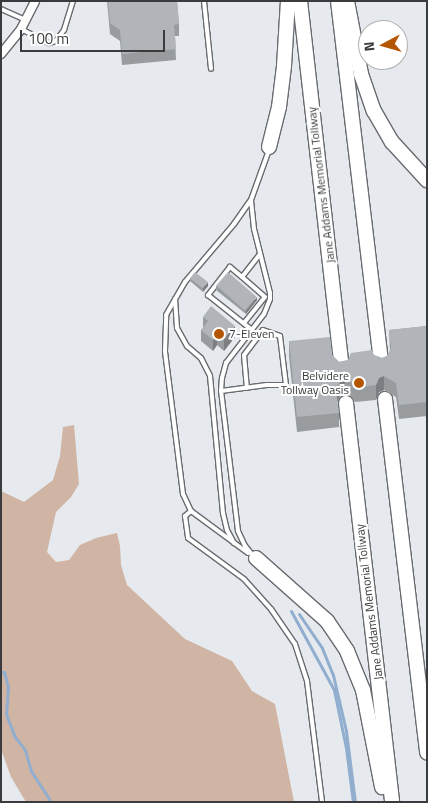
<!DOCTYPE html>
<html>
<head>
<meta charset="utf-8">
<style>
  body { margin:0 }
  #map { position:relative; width:428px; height:803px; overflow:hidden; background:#e6eaee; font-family:"Titillium Web",sans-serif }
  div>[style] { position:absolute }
  .green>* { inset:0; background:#d0b4a4 }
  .stream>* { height:3px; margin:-1.5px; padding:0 1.5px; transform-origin:1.5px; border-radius:1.5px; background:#91aece }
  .roads { filter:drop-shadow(1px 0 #686b6f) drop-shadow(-1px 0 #686b6f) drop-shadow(0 1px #686b6f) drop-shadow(0 -1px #686b6f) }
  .service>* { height:4px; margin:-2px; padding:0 2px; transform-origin:2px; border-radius:2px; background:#fff }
  .minor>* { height:8px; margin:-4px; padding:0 4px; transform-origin:4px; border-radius:4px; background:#fff }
  .motorway>* { height:14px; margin:-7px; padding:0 7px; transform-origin:7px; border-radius:7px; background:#fff }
  .wall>* { inset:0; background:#989c9f }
  .shaded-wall>* { inset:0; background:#7c7f82 }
  .building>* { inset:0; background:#b1b5b9; transform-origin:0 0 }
  .dots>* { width:14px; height:14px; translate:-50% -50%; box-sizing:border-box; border:2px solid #fff; border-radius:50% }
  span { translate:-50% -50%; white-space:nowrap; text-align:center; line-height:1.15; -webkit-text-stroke:4px #fff; paint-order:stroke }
  .street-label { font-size:12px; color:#393b3c }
  .poi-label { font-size:12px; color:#393b3c }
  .left { translate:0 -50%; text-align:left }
  .right { translate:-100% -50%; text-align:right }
  .frame { position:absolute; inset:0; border:2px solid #393b3c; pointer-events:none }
  .north { position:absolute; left:358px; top:20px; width:50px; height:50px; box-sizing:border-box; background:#fff; border:1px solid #b0b1b1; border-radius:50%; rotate:264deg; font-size:14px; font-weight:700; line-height:20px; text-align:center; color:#393b3c }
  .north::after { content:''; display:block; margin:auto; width:18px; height:22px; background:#b35501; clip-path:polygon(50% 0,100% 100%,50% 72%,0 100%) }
  .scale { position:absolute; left:20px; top:30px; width:145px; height:22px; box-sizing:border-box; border:2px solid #393b3c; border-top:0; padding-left:6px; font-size:15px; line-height:18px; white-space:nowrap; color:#393b3c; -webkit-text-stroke:4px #fff; paint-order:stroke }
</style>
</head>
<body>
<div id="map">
  <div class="green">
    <i style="clip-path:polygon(74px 425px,79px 484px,71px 497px,56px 512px,47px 552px,56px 562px,69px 560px,80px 545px,96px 538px,117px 533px,120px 546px,121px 565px,127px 585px,185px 639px,232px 661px,252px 691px,275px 704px,294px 802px,26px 802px,11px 777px,1px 749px,1px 491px,24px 502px,53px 480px,60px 456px,63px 427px)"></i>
  </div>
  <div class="stream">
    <i style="left:291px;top:611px;width:90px;rotate:61.4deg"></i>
    <i style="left:334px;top:690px;width:59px;rotate:78.3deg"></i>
    <i style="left:346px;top:748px;width:54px;rotate:82.6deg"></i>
    <i style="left:299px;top:614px;width:41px;rotate:55.9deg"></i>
    <i style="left:322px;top:648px;width:29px;rotate:68deg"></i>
    <i style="left:333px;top:675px;width:57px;rotate:76.9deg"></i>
    <i style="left:346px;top:731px;width:72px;rotate:82.8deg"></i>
    <i style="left:1px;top:672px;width:3px"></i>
    <i style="left:4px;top:672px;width:16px;rotate:75deg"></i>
    <i style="left:8px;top:687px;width:27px;rotate:94deg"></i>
    <i style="left:6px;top:714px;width:25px;rotate:69deg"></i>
    <i style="left:15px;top:737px;width:16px;rotate:52deg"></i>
    <i style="left:25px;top:750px;width:22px;rotate:74deg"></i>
    <i style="left:31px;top:771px;width:37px;rotate:57deg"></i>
  </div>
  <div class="roads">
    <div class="service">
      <i style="left:204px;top:1px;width:68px;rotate:84.1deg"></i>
      <i style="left:1px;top:9px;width:27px;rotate:24deg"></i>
      <i style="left:21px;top:29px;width:31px;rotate:27deg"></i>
      <i style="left:49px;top:43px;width:7px;rotate:-16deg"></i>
      <i style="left:56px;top:41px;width:14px;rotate:-54deg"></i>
      <i style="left:64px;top:30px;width:30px;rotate:-73deg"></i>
      <i style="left:242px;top:277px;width:16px;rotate:-140deg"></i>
      <i style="left:230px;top:267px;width:36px;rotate:128deg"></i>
      <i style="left:208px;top:295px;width:56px;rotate:38.5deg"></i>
      <i style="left:175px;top:299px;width:29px;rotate:86deg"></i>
      <i style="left:177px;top:328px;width:21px;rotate:61deg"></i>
      <i style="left:187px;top:346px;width:18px;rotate:41deg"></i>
      <i style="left:201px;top:358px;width:20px;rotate:63deg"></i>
      <i style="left:210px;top:376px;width:138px;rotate:84.6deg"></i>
      <i style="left:223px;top:513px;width:17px;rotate:77deg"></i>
      <i style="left:227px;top:530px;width:15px;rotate:62deg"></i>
      <i style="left:244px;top:323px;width:33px;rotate:-51deg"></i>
      <i style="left:265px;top:297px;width:30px;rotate:-139deg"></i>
      <i style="left:242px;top:277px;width:29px;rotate:-52deg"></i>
      <i style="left:221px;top:391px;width:46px;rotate:-7.4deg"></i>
      <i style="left:267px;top:385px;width:19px"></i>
      <i style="left:286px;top:385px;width:49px;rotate:-97deg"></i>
      <i style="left:280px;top:336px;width:18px;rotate:-161deg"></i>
      <i style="left:263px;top:330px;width:31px;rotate:127deg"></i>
      <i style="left:244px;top:355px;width:33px;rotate:85deg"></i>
      <i style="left:191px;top:511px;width:8px;rotate:140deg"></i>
      <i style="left:185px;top:516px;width:22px;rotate:82deg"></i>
      <i style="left:188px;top:538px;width:69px;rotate:36.2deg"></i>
      <i style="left:244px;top:579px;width:40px;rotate:48deg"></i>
      <i style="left:271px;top:609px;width:42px;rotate:55.6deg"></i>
      <i style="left:295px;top:644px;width:39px;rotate:72deg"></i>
      <i style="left:307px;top:681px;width:122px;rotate:82.9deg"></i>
      <i style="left:248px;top:553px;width:71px;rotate:-143.6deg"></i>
      <i style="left:191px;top:511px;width:19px;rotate:-115deg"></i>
      <i style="left:183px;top:494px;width:144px;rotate:-97.2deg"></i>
      <i style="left:165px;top:351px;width:36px;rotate:-88deg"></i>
      <i style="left:166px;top:315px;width:38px;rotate:-60deg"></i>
      <i style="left:185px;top:282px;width:76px;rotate:-49.8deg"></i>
      <i style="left:234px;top:224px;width:29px;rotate:-55deg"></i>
      <i style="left:254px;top:557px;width:14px;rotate:-129deg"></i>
      <i style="left:245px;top:546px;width:17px;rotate:-115deg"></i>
      <i style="left:238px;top:531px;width:141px;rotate:-96.9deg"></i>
      <i style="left:221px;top:391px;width:13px;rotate:-86deg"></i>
      <i style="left:222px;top:378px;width:16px;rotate:-75deg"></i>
      <i style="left:226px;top:363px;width:62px;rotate:-52.2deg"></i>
      <i style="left:264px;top:314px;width:16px;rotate:-68deg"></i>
      <i style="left:270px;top:299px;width:6px;rotate:-90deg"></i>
      <i style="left:270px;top:293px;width:66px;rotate:-104deg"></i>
      <i style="left:254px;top:229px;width:29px;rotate:-96deg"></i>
      <i style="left:251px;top:200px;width:53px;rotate:-70.2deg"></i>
    </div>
    <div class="minor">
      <i style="left:1px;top:54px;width:32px;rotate:-51deg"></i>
      <i style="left:21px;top:29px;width:31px;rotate:-63deg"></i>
    </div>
    <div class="motorway">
      <i style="left:300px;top:1px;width:369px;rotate:83.5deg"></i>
      <i style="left:338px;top:1px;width:366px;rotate:83.2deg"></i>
      <i style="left:347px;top:1px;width:74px;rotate:79.1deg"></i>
      <i style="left:361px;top:74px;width:39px;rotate:71deg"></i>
      <i style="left:374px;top:111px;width:36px;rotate:60deg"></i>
      <i style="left:392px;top:142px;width:52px;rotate:47.4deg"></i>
      <i style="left:269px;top:147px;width:41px;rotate:-76deg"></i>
      <i style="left:279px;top:107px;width:41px;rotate:-83deg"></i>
      <i style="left:284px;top:66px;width:65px;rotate:-86.5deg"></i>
      <i style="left:385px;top:399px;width:356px;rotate:83.2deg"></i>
      <i style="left:346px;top:403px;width:402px;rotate:83.4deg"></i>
      <i style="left:256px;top:558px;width:95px;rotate:41.6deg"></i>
      <i style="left:327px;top:621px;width:36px;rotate:56deg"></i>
      <i style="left:347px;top:651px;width:42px;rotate:67.7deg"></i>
      <i style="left:363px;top:690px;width:99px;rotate:78.9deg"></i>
    </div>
  </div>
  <div class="wall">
    <i style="clip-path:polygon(107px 1px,177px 1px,179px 24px,179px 36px,175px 36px,176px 60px,122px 65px,120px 41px,110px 34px)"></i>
    <i style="clip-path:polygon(190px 278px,208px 286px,203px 292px,190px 281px)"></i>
    <i style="clip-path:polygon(216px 286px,257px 300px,246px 314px,216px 290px)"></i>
    <i style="clip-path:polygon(203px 317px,235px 337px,224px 351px,217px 345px,213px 351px,201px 341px,201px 330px,203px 328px)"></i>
    <i style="clip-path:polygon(427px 326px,427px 416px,399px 419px,396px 397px,384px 390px,379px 392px,376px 400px,355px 402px,350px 395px,345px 394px,340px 396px,337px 402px,339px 413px,339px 427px,297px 432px,289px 356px,289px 341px,332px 355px,339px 362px,374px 355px,382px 358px,387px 356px,390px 351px,389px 330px)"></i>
  </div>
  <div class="shaded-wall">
    <i style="clip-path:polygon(208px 282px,208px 286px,203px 292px,203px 288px)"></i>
    <i style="clip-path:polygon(257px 297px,257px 300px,246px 314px,246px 311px)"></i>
    <i style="clip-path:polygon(235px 326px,235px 337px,224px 351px,224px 339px)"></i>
    <i style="clip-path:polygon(217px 334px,217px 345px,213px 351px,213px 340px)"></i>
    <i style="clip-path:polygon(384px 376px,384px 390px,379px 392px,376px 400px,376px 385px,379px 378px)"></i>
    <i style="clip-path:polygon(345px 380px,345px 394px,340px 396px,336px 404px,336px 390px,340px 382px)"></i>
  </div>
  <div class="building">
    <i style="clip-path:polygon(108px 1px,177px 1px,179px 24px,174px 25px,176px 49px,122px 54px,120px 30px,110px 23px)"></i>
    <i style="left:195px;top:272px;width:16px;height:8px;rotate:38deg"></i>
    <i style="left:228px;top:272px;width:38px;height:18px;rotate:41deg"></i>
    <i style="clip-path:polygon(211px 306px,235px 326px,224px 339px,217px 334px,213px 340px,201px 330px,208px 321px,203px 317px)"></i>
    <i style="clip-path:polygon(427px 326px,427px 402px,399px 405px,396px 383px,384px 376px,379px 378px,376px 385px,355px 388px,350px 381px,345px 380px,340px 382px,336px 390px,339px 413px,297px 417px,289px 341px,330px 337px,332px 355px,339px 362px,348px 360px,351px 353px,372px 350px,374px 355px,382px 358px,387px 356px,391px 348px,389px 330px)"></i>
  </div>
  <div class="dots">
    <i style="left:219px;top:334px;background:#b35501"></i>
    <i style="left:359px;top:383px;background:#b35501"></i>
  </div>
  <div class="street-label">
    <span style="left:321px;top:185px;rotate:-97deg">Jane Addams Memorial Tollway</span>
    <span style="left:369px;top:602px;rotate:-97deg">Jane Addams Memorial Tollway</span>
  </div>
  <div class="poi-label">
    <span class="left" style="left:229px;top:334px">7-Eleven</span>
    <span class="right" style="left:349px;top:383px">Belvidere<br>Tollway Oasis</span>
  </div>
  <div class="frame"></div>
  <div class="north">N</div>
  <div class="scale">100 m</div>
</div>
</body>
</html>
